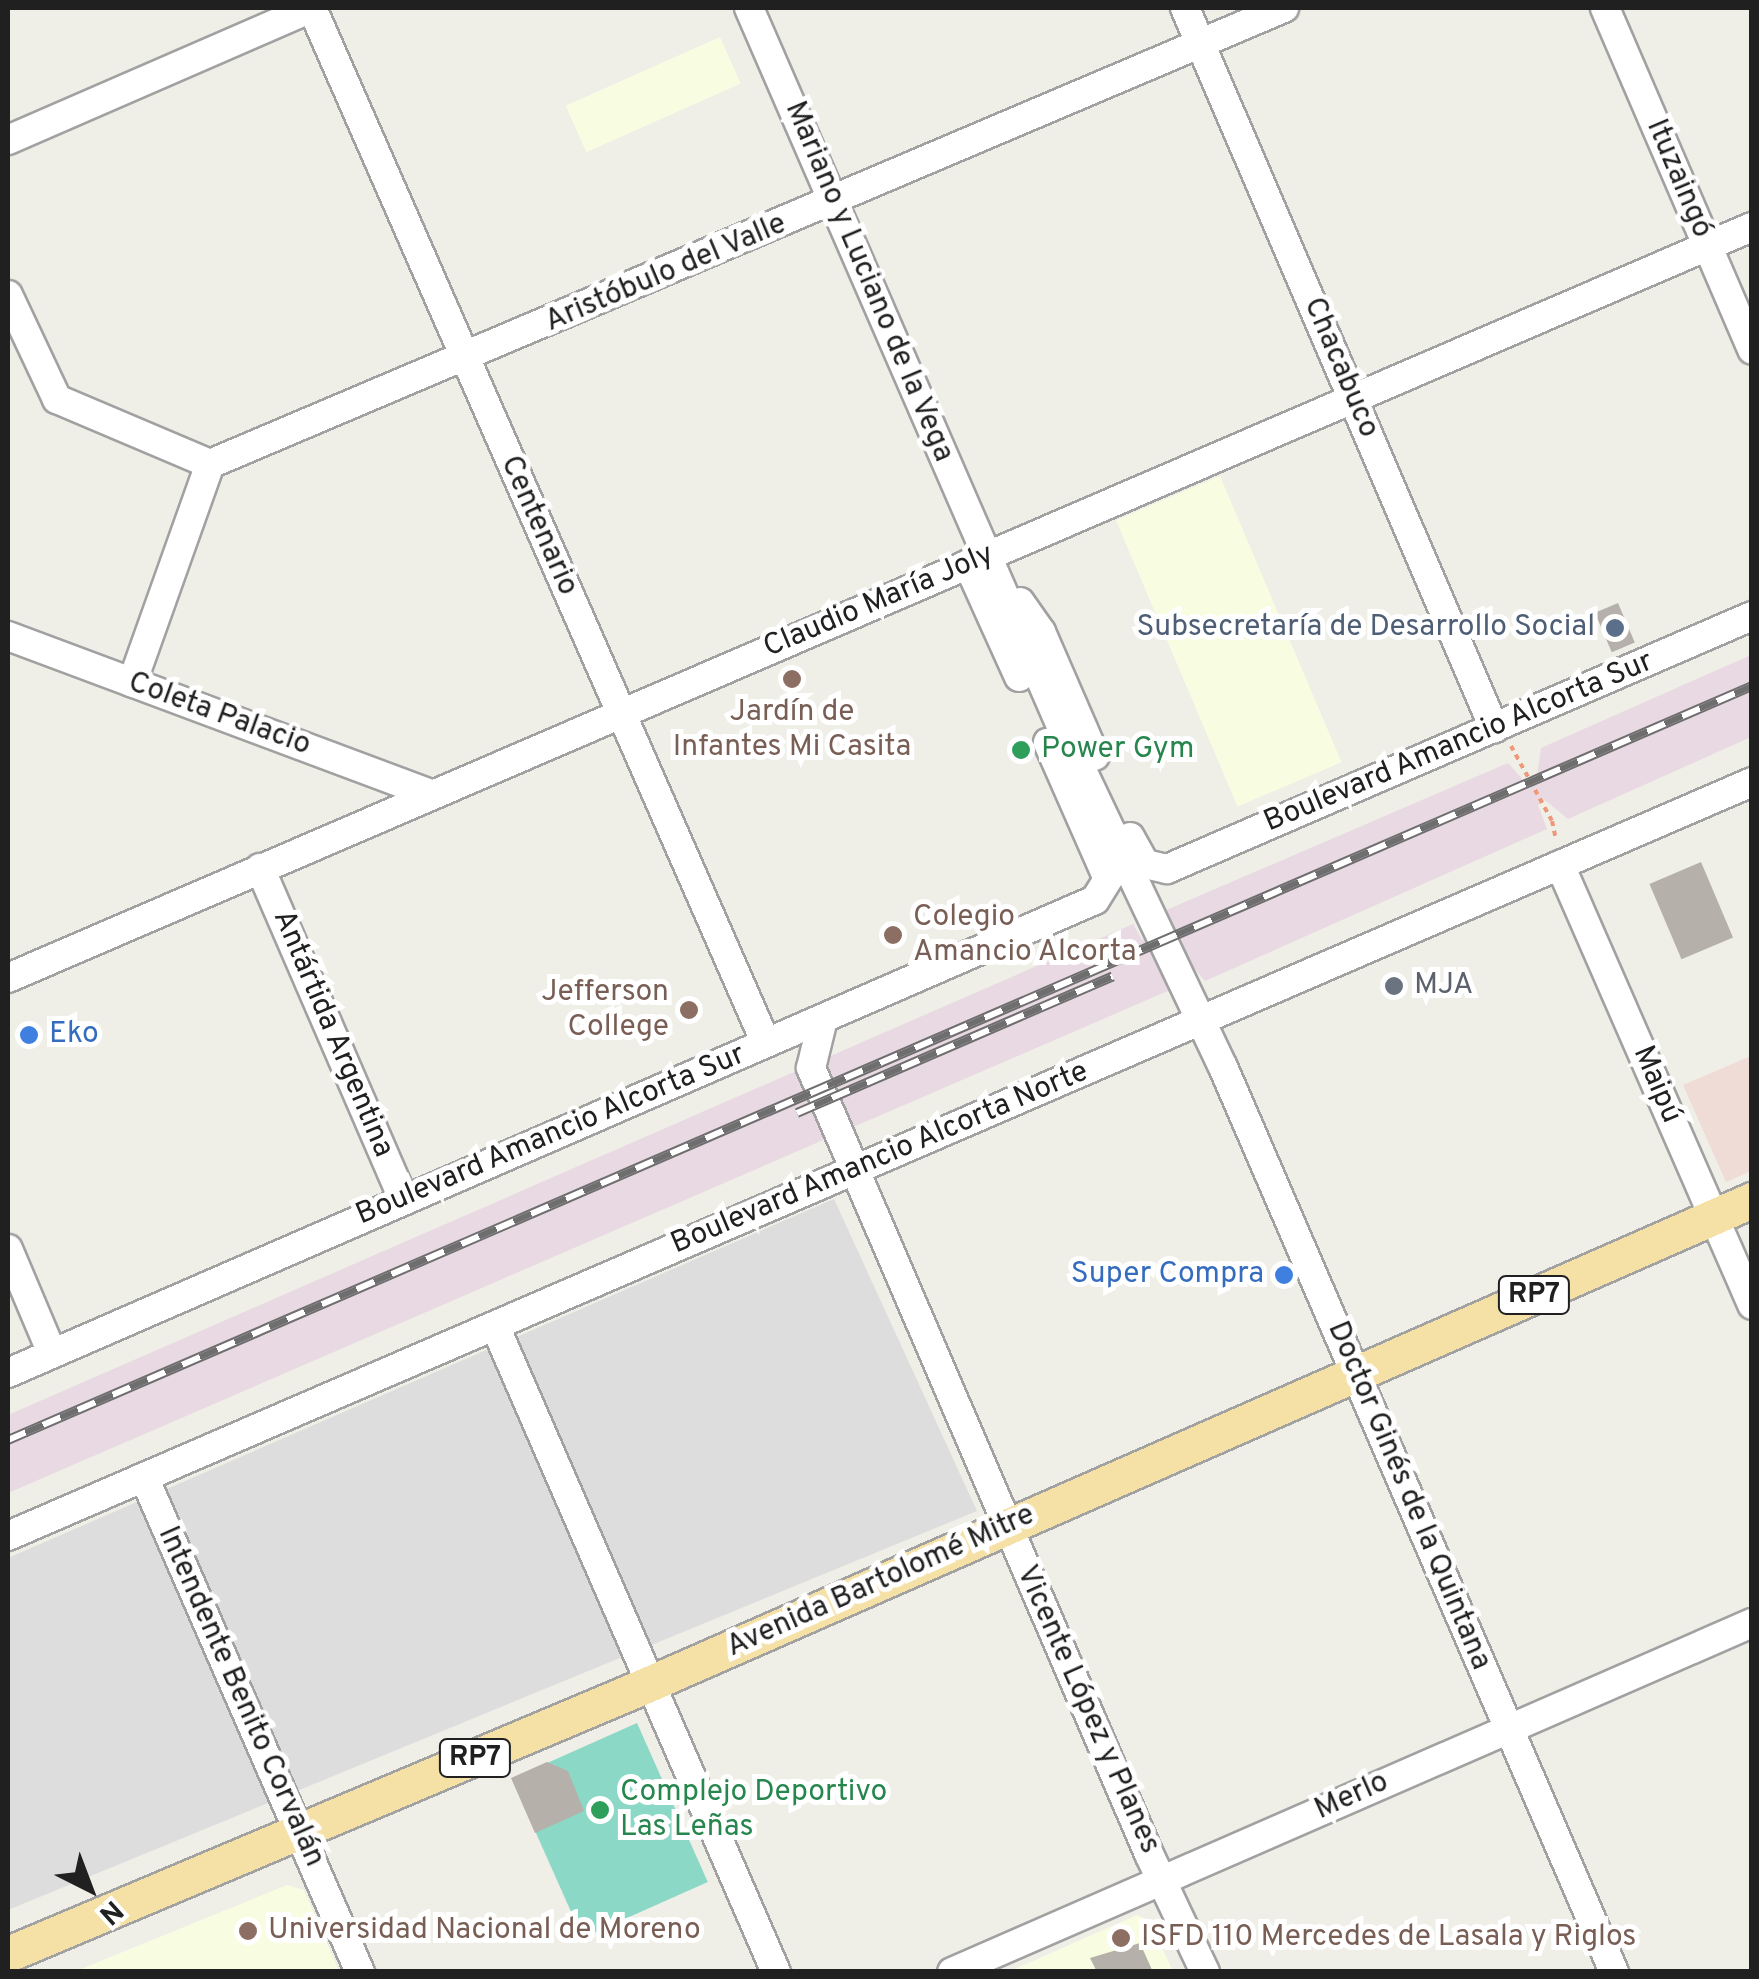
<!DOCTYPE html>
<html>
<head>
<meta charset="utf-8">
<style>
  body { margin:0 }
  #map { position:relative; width:1759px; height:1979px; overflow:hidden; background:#efeee7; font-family:Overpass,sans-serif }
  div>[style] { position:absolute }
  .residential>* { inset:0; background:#dedddd }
  .commercial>* { inset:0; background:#efdcd7 }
  .industrial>* { inset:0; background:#e8d9e3 }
  .education>* { inset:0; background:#f8fde2; transform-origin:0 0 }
  .pitch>* { inset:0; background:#8bd8c7; transform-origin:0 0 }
  .building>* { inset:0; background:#b5b0a9; transform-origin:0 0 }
  .path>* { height:4px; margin-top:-2px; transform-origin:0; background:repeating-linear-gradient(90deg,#ef9878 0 5px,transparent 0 10px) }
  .roads { filter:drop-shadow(2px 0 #a1a1a1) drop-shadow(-2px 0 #a1a1a1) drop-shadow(0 2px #a1a1a1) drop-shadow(0 -2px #a1a1a1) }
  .minor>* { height:28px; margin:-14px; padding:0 14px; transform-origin:14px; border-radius:14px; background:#fff }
  .major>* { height:35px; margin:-17.5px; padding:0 17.5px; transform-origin:17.5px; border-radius:17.5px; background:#f5e0a6 }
  .rail>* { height:10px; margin-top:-5px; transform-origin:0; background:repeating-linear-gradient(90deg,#fff 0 19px,#6e6e6e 0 38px); box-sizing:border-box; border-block:2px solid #6e6e6e }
  .dots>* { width:28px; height:28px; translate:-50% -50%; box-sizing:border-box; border:5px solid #fff; border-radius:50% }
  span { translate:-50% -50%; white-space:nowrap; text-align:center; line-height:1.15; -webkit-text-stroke:10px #fff; paint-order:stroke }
  .shield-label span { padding:2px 8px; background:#fff; border:2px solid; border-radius:8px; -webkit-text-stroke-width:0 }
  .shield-label { font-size:28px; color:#202020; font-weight:700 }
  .street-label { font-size:30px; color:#202020 }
  .service-label { font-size:30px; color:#4e5e75 }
  .right { translate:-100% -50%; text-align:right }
  .education-label { font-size:30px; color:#785e54 }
  .left { translate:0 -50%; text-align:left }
  .leisure-label { font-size:30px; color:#27864d }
  .worship-label { font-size:30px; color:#5b616d }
  .shop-label { font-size:30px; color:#366cbe }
  .frame { position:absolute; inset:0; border:10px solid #202020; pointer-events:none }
  .north { position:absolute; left:40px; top:1839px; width:100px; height:100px; -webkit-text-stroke:8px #fff; paint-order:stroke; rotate:138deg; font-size:28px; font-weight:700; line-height:40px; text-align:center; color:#202020 }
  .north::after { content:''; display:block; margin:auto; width:35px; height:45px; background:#202020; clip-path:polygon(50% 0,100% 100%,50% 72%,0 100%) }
</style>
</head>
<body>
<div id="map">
  <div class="residential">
    <i style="clip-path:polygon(834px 1199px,977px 1511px,8px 1910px,8px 1558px)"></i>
  </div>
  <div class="commercial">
    <i style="clip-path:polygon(1751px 1056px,1751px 1171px,1726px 1182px,1683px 1085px)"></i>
  </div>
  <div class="industrial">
    <i style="clip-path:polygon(1751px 655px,1751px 737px,1568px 819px,1545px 800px,1538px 805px,1547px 829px,1205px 981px,1190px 963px,1163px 976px,1170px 990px,8px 1493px,8px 1415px,1133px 924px,1142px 940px,1166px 931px,1157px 914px,1508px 763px,1524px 781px,1537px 776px,1541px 748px)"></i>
  </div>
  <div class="education">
    <i style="left:720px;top:37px;width:51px;height:169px;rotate:66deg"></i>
    <i style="left:1220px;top:476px;width:311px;height:113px;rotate:67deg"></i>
    <i style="clip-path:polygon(287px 1885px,304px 1890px,339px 1971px,76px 1971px)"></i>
    <i style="clip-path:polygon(1137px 1915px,1149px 1920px,1173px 1971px,1008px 1972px)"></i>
  </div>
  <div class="pitch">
    <i style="left:637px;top:1723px;width:174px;height:137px;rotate:66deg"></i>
  </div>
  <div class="building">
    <i style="left:1618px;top:603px;width:43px;height:25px;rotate:67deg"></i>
    <i style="left:1701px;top:862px;width:82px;height:56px;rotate:67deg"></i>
    <i style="clip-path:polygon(547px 1762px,568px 1771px,584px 1811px,535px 1833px,511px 1778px)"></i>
    <i style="clip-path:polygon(1140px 1943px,1153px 1972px,1097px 1972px,1090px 1958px)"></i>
  </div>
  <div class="path">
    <i style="left:1511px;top:746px;width:85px;rotate:61.3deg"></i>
    <i style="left:1552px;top:821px;width:19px;rotate:78deg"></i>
  </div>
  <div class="roads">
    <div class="minor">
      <i style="left:312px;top:8px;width:1130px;rotate:66.32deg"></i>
      <i style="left:749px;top:8px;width:783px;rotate:66.51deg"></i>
      <i style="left:1061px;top:726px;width:378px;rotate:64.6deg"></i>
      <i style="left:1223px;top:1067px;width:986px;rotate:66.63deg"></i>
      <i style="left:1185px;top:8px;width:784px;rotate:66.77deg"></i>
      <i style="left:1605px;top:8px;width:372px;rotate:66.7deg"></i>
      <i style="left:8px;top:140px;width:331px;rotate:-23.5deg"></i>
      <i style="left:8px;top:295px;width:115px;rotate:64.8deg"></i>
      <i style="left:57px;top:399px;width:166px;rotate:23deg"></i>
      <i style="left:210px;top:464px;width:232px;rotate:109.6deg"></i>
      <i style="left:210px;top:464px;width:1167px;rotate:-23.01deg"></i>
      <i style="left:968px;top:564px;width:124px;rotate:65.7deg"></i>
      <i style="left:1020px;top:602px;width:37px;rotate:55deg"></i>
      <i style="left:1041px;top:632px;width:135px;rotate:66.5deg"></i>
      <i style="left:8px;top:636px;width:452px;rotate:20.5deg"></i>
      <i style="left:1130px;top:837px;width:31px;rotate:61deg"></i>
      <i style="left:1145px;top:864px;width:23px;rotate:13deg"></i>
      <i style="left:1167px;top:869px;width:637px;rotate:-23.39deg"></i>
      <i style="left:1560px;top:865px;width:480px;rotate:66.4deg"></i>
      <i style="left:260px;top:868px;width:362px;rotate:66.6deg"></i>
      <i style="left:8px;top:978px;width:1899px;rotate:-23.3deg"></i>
      <i style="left:823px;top:1019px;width:50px;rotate:103.8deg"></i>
      <i style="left:811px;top:1068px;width:856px;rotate:66.73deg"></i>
      <i style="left:1149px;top:1854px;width:131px;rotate:64.6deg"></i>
      <i style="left:8px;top:1249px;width:113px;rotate:67.1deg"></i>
      <i style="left:495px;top:1326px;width:704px;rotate:66.49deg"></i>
      <i style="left:8px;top:1373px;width:1185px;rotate:-23.52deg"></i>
      <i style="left:1095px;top:900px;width:25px;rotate:-58deg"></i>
      <i style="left:1108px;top:879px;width:149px;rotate:-113.8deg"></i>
      <i style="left:144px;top:1477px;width:540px;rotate:66.43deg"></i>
      <i style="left:8px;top:1536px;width:1900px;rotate:-23.38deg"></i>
      <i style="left:952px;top:1972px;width:873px;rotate:-23.57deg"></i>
    </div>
    <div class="major">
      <i style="left:8px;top:1954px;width:698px;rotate:-22.85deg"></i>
      <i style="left:651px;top:1683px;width:1202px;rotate:-23.69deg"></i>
    </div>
  </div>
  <div class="rail">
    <i style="left:797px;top:1113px;width:344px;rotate:-23.4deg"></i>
    <i style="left:8px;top:1440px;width:1900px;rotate:-23.38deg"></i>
  </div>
  <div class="dots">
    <i style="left:1615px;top:628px;background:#5c6f8a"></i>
    <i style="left:792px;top:679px;background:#8d6e63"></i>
    <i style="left:1021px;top:750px;background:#2e9e5b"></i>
    <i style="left:893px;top:935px;background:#8d6e63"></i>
    <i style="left:1394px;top:986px;background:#6b7280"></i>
    <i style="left:689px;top:1010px;background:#8d6e63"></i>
    <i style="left:29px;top:1035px;background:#3f7fe0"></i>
    <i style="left:1284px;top:1275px;background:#3f7fe0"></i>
    <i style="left:600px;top:1810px;background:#2e9e5b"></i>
    <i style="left:248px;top:1931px;background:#8d6e63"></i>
    <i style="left:1121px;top:1938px;background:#8d6e63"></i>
  </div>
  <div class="shield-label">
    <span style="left:1534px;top:1295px">RP7</span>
    <span style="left:475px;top:1758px">RP7</span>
  </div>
  <div class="street-label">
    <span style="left:1678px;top:179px;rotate:67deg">Ituzaingó</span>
    <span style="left:666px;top:274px;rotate:-23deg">Aristóbulo del Valle</span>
    <span style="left:868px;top:282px;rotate:67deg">Mariano y Luciano de la Vega</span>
    <span style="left:1340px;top:368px;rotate:67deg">Chacabuco</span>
    <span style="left:538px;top:526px;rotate:66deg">Centenario</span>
    <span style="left:879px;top:602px;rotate:-23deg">Claudio María Joly</span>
    <span style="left:219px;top:715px;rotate:20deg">Coleta Palacio</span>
    <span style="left:1459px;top:743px;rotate:-23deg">Boulevard Amancio Alcorta Sur</span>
    <span style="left:332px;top:1034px;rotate:67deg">Antártida Argentina</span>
    <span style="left:1656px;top:1085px;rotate:67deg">Maipú</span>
    <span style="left:551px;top:1136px;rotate:-23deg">Boulevard Amancio Alcorta Sur</span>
    <span style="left:880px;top:1159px;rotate:-23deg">Boulevard Amancio Alcorta Norte</span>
    <span style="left:1408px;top:1496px;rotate:67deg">Doctor Ginés de la Quintana</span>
    <span style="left:881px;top:1582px;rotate:-24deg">Avenida Bartolomé Mitre</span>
    <span style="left:240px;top:1697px;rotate:66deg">Intendente Benito Corvalán</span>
    <span style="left:1087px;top:1710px;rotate:66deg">Vicente López y Planes</span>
    <span style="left:1352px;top:1797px;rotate:-24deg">Merlo</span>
  </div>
  <div class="service-label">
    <span class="right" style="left:1595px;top:628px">Subsecretaría de Desarrollo Social</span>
  </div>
  <div class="education-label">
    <span style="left:792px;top:730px">Jardín de<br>Infantes Mi Casita</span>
    <span class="left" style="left:913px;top:935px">Colegio<br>Amancio Alcorta</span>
    <span class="right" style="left:669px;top:1010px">Jefferson<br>College</span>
    <span class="left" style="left:268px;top:1931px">Universidad Nacional de Moreno</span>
    <span class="left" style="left:1141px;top:1938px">ISFD 110 Mercedes de Lasala y Riglos</span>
  </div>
  <div class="leisure-label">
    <span class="left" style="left:1041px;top:750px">Power Gym</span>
    <span class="left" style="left:620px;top:1810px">Complejo Deportivo<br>Las Leñas</span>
  </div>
  <div class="worship-label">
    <span class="left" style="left:1414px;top:986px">MJA</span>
  </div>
  <div class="shop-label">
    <span class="left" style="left:49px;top:1035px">Eko</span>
    <span class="right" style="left:1264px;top:1275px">Super Compra</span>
  </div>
  <div class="frame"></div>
  <div class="north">N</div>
</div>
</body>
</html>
